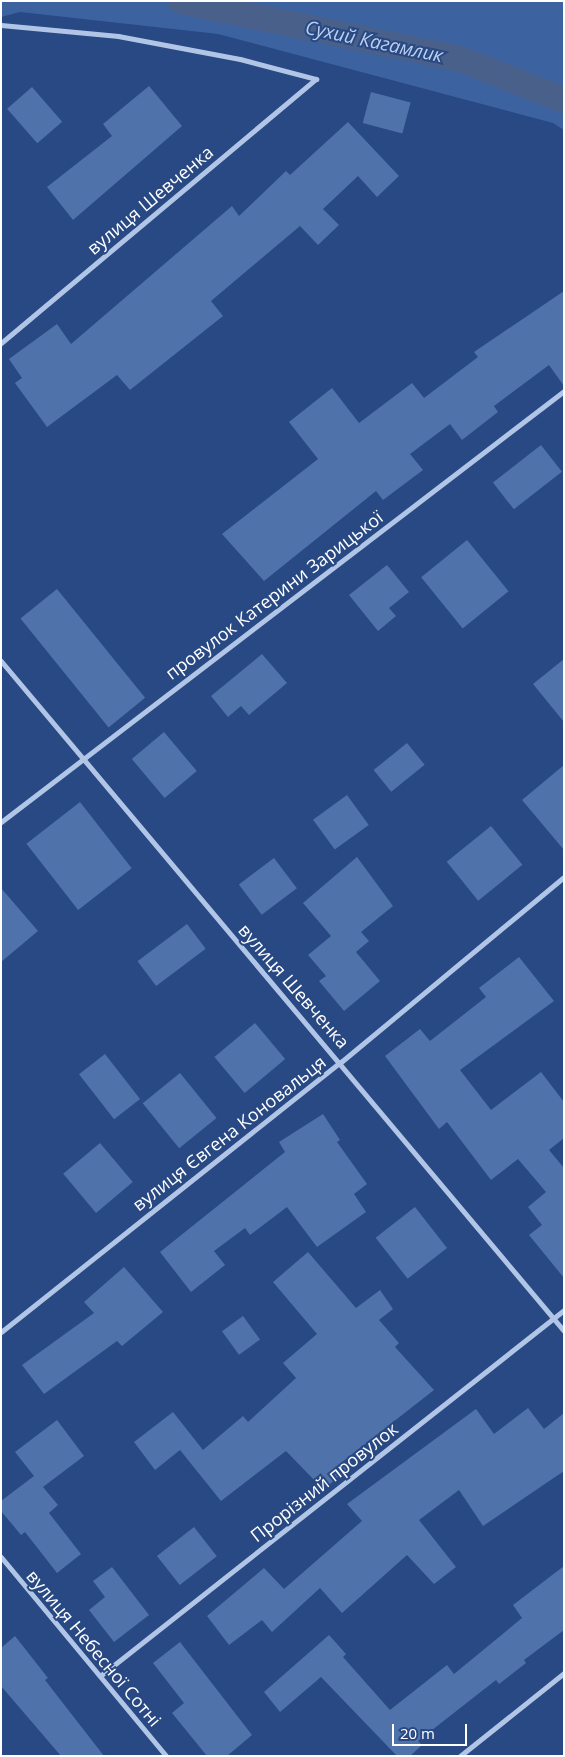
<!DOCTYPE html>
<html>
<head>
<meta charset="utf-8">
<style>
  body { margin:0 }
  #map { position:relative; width:565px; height:1757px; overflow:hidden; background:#284983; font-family:"Open Sans",sans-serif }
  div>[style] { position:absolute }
  .green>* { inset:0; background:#3c62a0 }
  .canal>* { height:26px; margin:-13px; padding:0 13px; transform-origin:13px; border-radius:13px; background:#49608b }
  .building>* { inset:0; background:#5072ab; transform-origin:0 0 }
  .street>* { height:5px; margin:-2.5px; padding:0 2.5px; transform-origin:2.5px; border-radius:2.5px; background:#b1c5e7 }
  span { translate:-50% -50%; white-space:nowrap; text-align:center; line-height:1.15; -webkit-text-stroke:4px #284983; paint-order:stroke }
  .street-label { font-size:18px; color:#fff }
  .water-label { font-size:19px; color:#bccfee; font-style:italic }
  .frame { position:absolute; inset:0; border:2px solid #fff; pointer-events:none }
  .scale { position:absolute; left:392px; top:1724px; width:75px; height:22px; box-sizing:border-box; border:2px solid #fff; border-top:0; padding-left:6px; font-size:15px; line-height:18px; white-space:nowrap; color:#fff; -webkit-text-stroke:4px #284983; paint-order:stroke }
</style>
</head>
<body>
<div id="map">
  <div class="green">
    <i style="clip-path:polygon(1px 1px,564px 1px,564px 130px,553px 123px,218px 34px,20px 12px,1px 17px)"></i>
  </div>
  <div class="canal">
    <i style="left:180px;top:1px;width:286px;rotate:11.7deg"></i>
    <i style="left:460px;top:59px;width:112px;rotate:21.5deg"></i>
  </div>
  <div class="building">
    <i style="clip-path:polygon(149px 86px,182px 126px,73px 220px,47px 187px,112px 136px,103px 124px)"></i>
    <i style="left:32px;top:87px;width:46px;height:33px;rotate:49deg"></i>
    <i style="left:371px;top:92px;width:41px;height:32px;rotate:15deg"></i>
    <i style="clip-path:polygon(348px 122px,399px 176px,377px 197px,358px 176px,323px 209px,339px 225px,318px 245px,300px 226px,211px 301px,223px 316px,130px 390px,117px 375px,47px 427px,15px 383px,22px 378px,9px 359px,57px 324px,71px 344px,232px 206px,239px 216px,286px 171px,290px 175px)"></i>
    <i style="clip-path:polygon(564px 291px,564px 386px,549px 365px,494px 406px,498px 412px,462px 440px,450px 424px,410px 454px,423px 470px,383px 500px,376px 491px,264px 581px,222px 534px,318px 459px,289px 422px,332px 388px,359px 423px,412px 383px,424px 398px,478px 357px,474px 352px)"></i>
    <i style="left:541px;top:445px;width:34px;height:61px;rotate:52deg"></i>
    <i style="left:467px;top:540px;width:66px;height:59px;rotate:51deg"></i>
    <i style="clip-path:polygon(387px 565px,409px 592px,389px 608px,396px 616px,378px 631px,349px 595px)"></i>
    <i style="left:57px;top:589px;width:140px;height:47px;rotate:51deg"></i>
    <i style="clip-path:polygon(262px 654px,287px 683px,249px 715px,241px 706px,228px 717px,211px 696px)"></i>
    <i style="clip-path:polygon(564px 659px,564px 722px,533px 684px)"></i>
    <i style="left:164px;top:732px;width:51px;height:42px;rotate:50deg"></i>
    <i style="left:407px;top:743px;width:28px;height:43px;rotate:51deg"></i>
    <i style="clip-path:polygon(564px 765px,564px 850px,522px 800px)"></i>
    <i style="left:347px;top:795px;width:37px;height:42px;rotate:54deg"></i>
    <i style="left:80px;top:802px;width:84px;height:68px;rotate:52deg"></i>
    <i style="left:491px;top:826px;width:50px;height:57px;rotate:51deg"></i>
    <i style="clip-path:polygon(357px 857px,393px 906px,361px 932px,369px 941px,356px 952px,380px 981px,344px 1011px,319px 981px,326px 976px,308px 955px,331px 936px,303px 903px)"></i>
    <i style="left:274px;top:858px;width:38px;height:44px;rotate:53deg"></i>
    <i style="clip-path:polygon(1px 888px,38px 931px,1px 962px)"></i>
    <i style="left:187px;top:924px;width:31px;height:62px;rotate:53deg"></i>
    <i style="clip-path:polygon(519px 957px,554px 1001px,460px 1070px,491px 1110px,541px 1072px,564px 1102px,564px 1138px,549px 1150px,564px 1168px,564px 1278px,529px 1235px,542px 1225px,528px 1207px,546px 1192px,518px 1159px,491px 1180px,447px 1122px,439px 1129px,385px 1056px,420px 1029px,430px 1041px,486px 997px,479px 988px)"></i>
    <i style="left:255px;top:1023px;width:47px;height:53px;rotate:50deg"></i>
    <i style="left:105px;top:1054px;width:57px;height:33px;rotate:52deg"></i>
    <i style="left:180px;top:1073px;width:58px;height:48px;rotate:51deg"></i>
    <i style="clip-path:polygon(323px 1114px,340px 1140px,337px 1142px,367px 1184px,354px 1194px,366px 1212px,317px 1247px,287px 1207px,250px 1235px,245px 1228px,214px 1251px,225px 1265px,191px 1292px,160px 1252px,285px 1152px,279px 1142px)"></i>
    <i style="left:100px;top:1143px;width:51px;height:48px;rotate:50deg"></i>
    <i style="left:415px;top:1207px;width:52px;height:50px;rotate:52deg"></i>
    <i style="clip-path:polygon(308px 1252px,356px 1308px,380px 1290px,393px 1309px,379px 1320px,399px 1343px,395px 1347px,434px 1390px,342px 1462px,348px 1468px,329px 1485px,323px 1478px,318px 1484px,286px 1451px,221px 1501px,180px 1450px,155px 1470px,134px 1442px,173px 1412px,203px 1450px,243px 1416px,248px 1422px,296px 1378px,283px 1363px,317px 1334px,273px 1282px)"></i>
    <i style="clip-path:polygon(124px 1267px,163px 1312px,122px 1346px,117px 1341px,44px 1394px,22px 1365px,94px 1313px,84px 1302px)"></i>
    <i style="left:243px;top:1316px;width:29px;height:26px;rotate:54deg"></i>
    <i style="clip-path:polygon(528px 1408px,544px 1429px,564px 1413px,564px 1471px,483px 1526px,459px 1490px,419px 1520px,456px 1567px,434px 1584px,407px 1555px,342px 1613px,320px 1588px,272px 1632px,262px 1620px,229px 1645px,207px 1616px,264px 1568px,284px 1589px,362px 1521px,347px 1504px,476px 1409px,494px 1434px)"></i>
    <i style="clip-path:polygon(57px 1420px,84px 1456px,43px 1487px,58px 1505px,49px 1513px,81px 1554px,57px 1573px,25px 1532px,21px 1535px,1px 1511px,1px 1501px,34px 1476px,15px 1452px)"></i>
    <i style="left:194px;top:1527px;width:37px;height:47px;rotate:52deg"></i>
    <i style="clip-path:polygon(564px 1566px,564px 1630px,524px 1660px,526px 1663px,499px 1684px,496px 1680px,418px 1741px,422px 1745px,410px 1756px,397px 1756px,321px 1677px,280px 1712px,264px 1692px,329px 1635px,346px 1654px,343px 1657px,390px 1710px,447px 1665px,454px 1674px,522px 1618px,513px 1605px)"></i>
    <i style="clip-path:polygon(112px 1567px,149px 1615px,114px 1642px,89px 1610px,105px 1597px,93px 1581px)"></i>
    <i style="clip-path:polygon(15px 1636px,48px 1678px,45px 1680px,104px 1756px,61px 1756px,1px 1686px,1px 1648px)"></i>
    <i style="clip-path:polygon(180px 1642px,252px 1735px,227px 1756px,207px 1756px,172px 1713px,184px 1703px,153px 1663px)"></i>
  </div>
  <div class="street">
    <i style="left:1px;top:25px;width:118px;rotate:5.4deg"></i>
    <i style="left:118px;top:36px;width:124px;rotate:10.7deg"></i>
    <i style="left:240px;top:59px;width:79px;rotate:14.7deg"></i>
    <i style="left:1px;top:343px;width:411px;rotate:-40deg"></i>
    <i style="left:1px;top:661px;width:875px;rotate:49.96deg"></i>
    <i style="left:1px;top:822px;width:709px;rotate:-37.44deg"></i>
    <i style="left:1px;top:1332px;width:434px;rotate:-38.5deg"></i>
    <i style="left:341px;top:1062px;width:290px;rotate:-39.7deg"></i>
    <i style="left:1px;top:1557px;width:259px;rotate:50.3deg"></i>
    <i style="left:100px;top:1676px;width:591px;rotate:-38.27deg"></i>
    <i style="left:460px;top:1756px;width:133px;rotate:-38.6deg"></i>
  </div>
  <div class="street-label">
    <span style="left:150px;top:200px;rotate:-40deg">вулиця Шевченка</span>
    <span style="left:274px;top:595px;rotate:-37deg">провулок Катерини Зарицької</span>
    <span style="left:294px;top:986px;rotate:49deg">вулиця Шевченка</span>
    <span style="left:229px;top:1133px;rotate:-38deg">вулиця Євгена Коновальця</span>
    <span style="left:324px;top:1482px;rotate:-38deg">Прорізний провулок</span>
    <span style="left:94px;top:1648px;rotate:50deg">вулиця Небесної Сотні</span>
  </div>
  <div class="water-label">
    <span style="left:374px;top:42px;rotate:12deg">Сухий Кагамлик</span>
  </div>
  <div class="frame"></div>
  <div class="scale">20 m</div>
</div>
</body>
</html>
